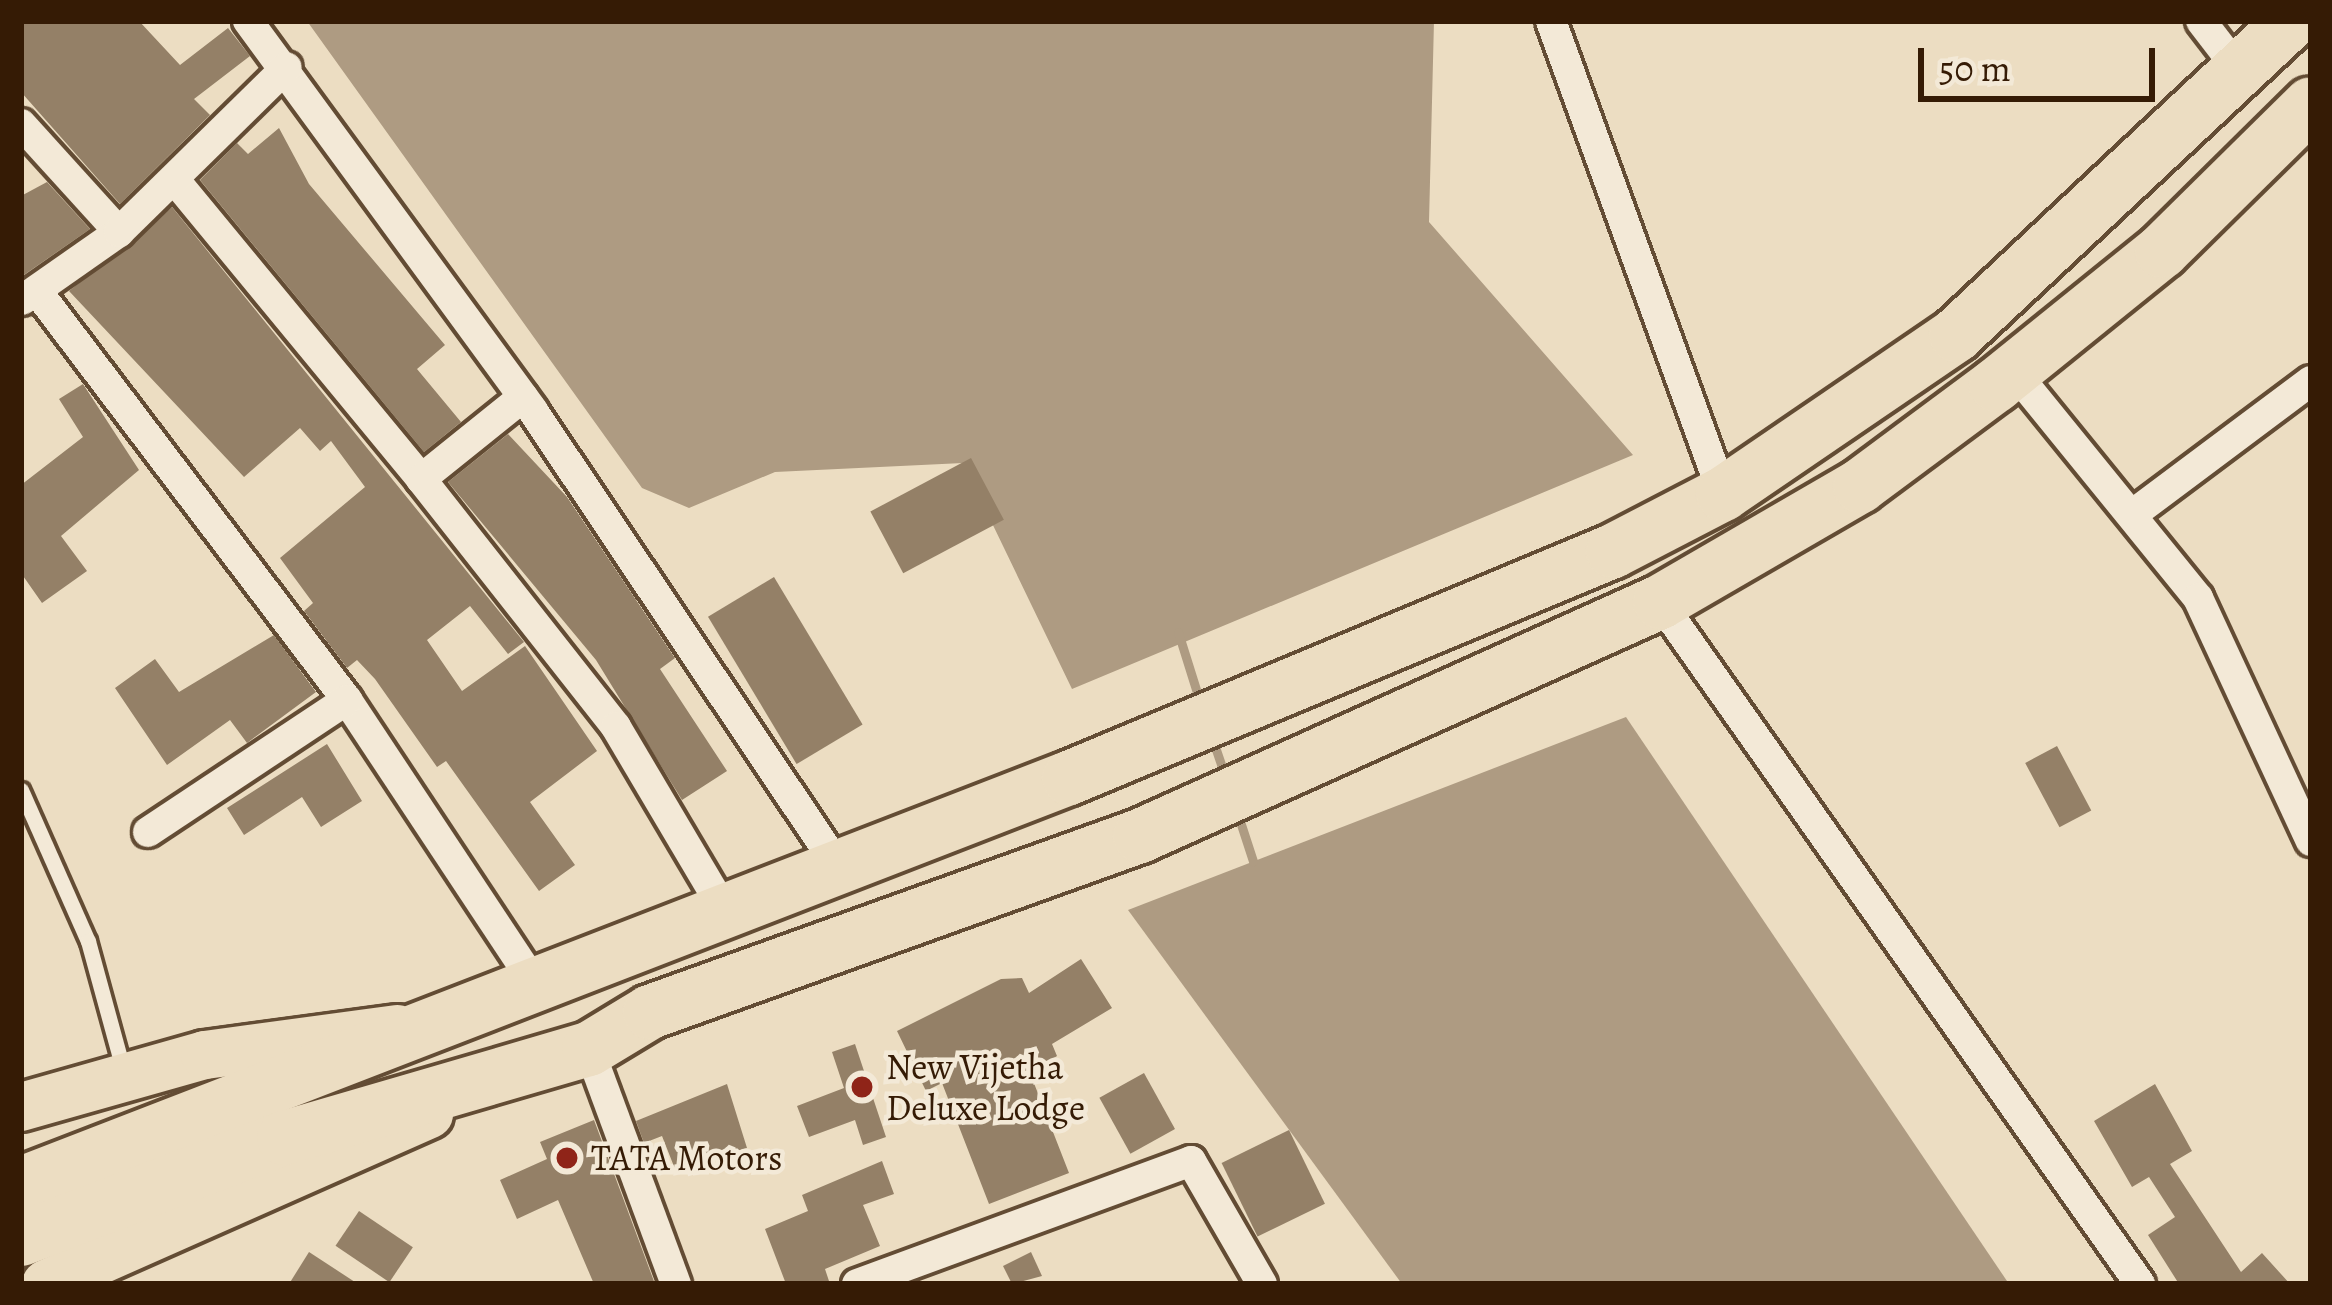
<!DOCTYPE html>
<html>
<head>
<meta charset="utf-8">
<style>
  body { margin:0 }
  #map { position:relative; width:2332px; height:1305px; overflow:hidden; background:#ecddc2; font-family:Alegreya,serif }
  div>[style] { position:absolute }
  .water>* { inset:0; background:#ae9b82 }
  .stream>* { height:9px; margin:-4.5px; padding:0 4.5px; transform-origin:4.5px; border-radius:4.5px; background:#ae9b82 }
  .building>* { inset:0; background:#948067; transform-origin:0 0 }
  .roads { filter:drop-shadow(3px 0 #634c34) drop-shadow(-3px 0 #634c34) drop-shadow(0 3px #634c34) drop-shadow(0 -3px #634c34) }
  .lane>* { height:15px; margin:-7.5px; padding:0 7.5px; transform-origin:7.5px; border-radius:7.5px; background:#f3e9d7 }
  .street>* { height:30px; margin:-15px; padding:0 15px; transform-origin:15px; border-radius:15px; background:#f3e9d7 }
  .primary>* { height:48px; margin:-24px; padding:0 24px; transform-origin:24px; border-radius:24px; background:#ecddc2 }
  .highway>* { height:54px; margin:-27px; padding:0 27px; transform-origin:27px; border-radius:27px; background:#ecddc2 }
  .dots>* { width:33px; height:33px; translate:-50% -50%; box-sizing:border-box; border:6px solid #f3e9d7; border-radius:50% }
  span { translate:-50% -50%; white-space:nowrap; text-align:center; line-height:1.15; -webkit-text-stroke:9px #f3e9d7; paint-order:stroke }
  .poi-label { font-size:36px; color:#351b05 }
  .left { translate:0 -50%; text-align:left }
  .frame { position:absolute; inset:0; border:24px solid #351b05; pointer-events:none }
  .scale { position:absolute; left:1918px; top:48px; width:237px; height:54px; box-sizing:border-box; border:6px solid #351b05; border-top:0; padding-left:15px; font-size:36px; line-height:42px; white-space:nowrap; color:#351b05; -webkit-text-stroke:9px #f3e9d7; paint-order:stroke }
</style>
</head>
<body>
<div id="map">
  <div class="water">
    <i style="clip-path:polygon(307px 21px,1434px 21px,1429px 222px,1633px 455px,1072px 689px,963px 463px,775px 472px,689px 508px,642px 488px)"></i>
    <i style="clip-path:polygon(1626px 717px,2009px 1284px,1402px 1284px,1128px 910px)"></i>
  </div>
  <div class="stream">
    <i style="left:1178px;top:632px;width:73px;rotate:72.6deg"></i>
    <i style="left:1211px;top:735px;width:43px;rotate:71.1deg"></i>
    <i style="left:1236px;top:809px;width:55px;rotate:71.9deg"></i>
  </div>
  <div class="building">
    <i style="clip-path:polygon(21px 21px,139px 21px,180px 65px,228px 28px,250px 56px,194px 99px,210px 115px,120px 204px,21px 92px)"></i>
    <i style="clip-path:polygon(279px 128px,309px 184px,445px 345px,417px 369px,461px 422px,424px 452px,200px 180px,237px 143px,248px 154px)"></i>
    <i style="clip-path:polygon(47px 182px,90px 229px,21px 277px,21px 196px)"></i>
    <i style="clip-path:polygon(172px 207px,524px 642px,508px 654px,470px 606px,427px 640px,462px 691px,525px 646px,597px 751px,530px 802px,575px 865px,539px 891px,446px 761px,437px 767px,375px 679px,357px 660px,347px 668px,304px 611px,313px 603px,280px 558px,365px 487px,331px 441px,320px 451px,300px 428px,244px 477px,69px 291px)"></i>
    <i style="clip-path:polygon(83px 384px,139px 470px,61px 536px,87px 571px,42px 603px,21px 573px,21px 485px,83px 437px,59px 399px)"></i>
    <i style="clip-path:polygon(508px 434px,567px 497px,675px 658px,660px 669px,727px 771px,682px 800px,596px 660px,448px 482px)"></i>
    <i style="left:971px;top:458px;width:70px;height:114px;rotate:62deg"></i>
    <i style="left:774px;top:577px;width:172px;height:77px;rotate:59deg"></i>
    <i style="clip-path:polygon(274px 635px,316px 692px,247px 743px,230px 720px,167px 765px,115px 688px,155px 659px,179px 692px)"></i>
    <i style="clip-path:polygon(327px 744px,362px 801px,321px 827px,302px 797px,244px 835px,227px 808px)"></i>
    <i style="left:2057px;top:746px;width:73px;height:36px;rotate:62deg"></i>
    <i style="clip-path:polygon(1081px 959px,1112px 1008px,1052px 1044px,1057px 1056px,1030px 1073px,1069px 1173px,989px 1204px,942px 1083px,926px 1091px,897px 1031px,1001px 979px,1022px 978px,1029px 993px)"></i>
    <i style="clip-path:polygon(855px 1044px,886px 1137px,863px 1145px,855px 1120px,809px 1137px,797px 1106px,844px 1088px,832px 1052px)"></i>
    <i style="left:1144px;top:1073px;width:64px;height:51px;rotate:61deg"></i>
    <i style="clip-path:polygon(727px 1084px,747px 1148px,675px 1169px,662px 1136px,644px 1143px,636px 1121px)"></i>
    <i style="clip-path:polygon(2155px 1084px,2192px 1151px,2170px 1164px,2241px 1272px,2262px 1253px,2290px 1284px,2179px 1284px,2148px 1235px,2175px 1217px,2149px 1177px,2132px 1187px,2094px 1121px)"></i>
    <i style="clip-path:polygon(594px 1120px,655px 1284px,594px 1284px,558px 1200px,517px 1219px,500px 1180px,547px 1159px,540px 1142px)"></i>
    <i style="left:1289px;top:1130px;width:82px;height:75px;rotate:64deg"></i>
    <i style="clip-path:polygon(882px 1161px,894px 1194px,863px 1205px,880px 1246px,825px 1269px,830px 1284px,786px 1284px,765px 1229px,808px 1211px,802px 1195px)"></i>
    <i style="left:359px;top:1211px;width:65px;height:42px;rotate:34deg"></i>
    <i style="clip-path:polygon(309px 1252px,358px 1284px,289px 1284px)"></i>
    <i style="clip-path:polygon(1031px 1252px,1042px 1276px,1012px 1284px,1003px 1266px)"></i>
  </div>
  <div class="roads">
    <div class="lane">
      <i style="left:21px;top:790px;width:165px;rotate:66.1deg"></i>
      <i style="left:88px;top:941px;width:133px;rotate:74.7deg"></i>
    </div>
    <div class="street">
      <i style="left:248px;top:21px;width:483px;rotate:53.8deg"></i>
      <i style="left:533px;top:411px;width:550px;rotate:56.19deg"></i>
      <i style="left:1551px;top:21px;width:503px;rotate:70.02deg"></i>
      <i style="left:2201px;top:21px;width:71px;rotate:52.5deg"></i>
      <i style="left:21px;top:124px;width:146px;rotate:47.8deg"></i>
      <i style="left:174px;top:179px;width:389px;rotate:50.5deg"></i>
      <i style="left:37px;top:291px;width:513px;rotate:52.84deg"></i>
      <i style="left:347px;top:700px;width:336px;rotate:56.5deg"></i>
      <i style="left:22px;top:300px;width:118px;rotate:-35deg"></i>
      <i style="left:119px;top:232px;width:235px;rotate:-44.5deg"></i>
      <i style="left:2012px;top:369px;width:295px;rotate:50.9deg"></i>
      <i style="left:2198px;top:598px;width:268px;rotate:65.1deg"></i>
      <i style="left:523px;top:397px;width:131px;rotate:141.2deg"></i>
      <i style="left:421px;top:479px;width:315px;rotate:51.8deg"></i>
      <i style="left:616px;top:727px;width:214px;rotate:59.4deg"></i>
      <i style="left:2133px;top:514px;width:222px;rotate:-36.8deg"></i>
      <i style="left:1660px;top:602px;width:834px;rotate:54.86deg"></i>
      <i style="left:148px;top:832px;width:239px;rotate:-33.6deg"></i>
      <i style="left:589px;top:1049px;width:251px;rotate:69.7deg"></i>
      <i style="left:857px;top:1284px;width:356px;rotate:-20.2deg"></i>
      <i style="left:1191px;top:1161px;width:142px;rotate:60deg"></i>
    </div>
    <div class="primary">
      <i style="left:21px;top:1107px;width:191px;rotate:-15.8deg"></i>
      <i style="left:205px;top:1055px;width:194px;rotate:-7.7deg"></i>
      <i style="left:46px;top:1284px;width:419px;rotate:-23.9deg"></i>
    </div>
    <div class="highway">
      <i style="left:21px;top:1184px;width:1124px;rotate:-21.18deg"></i>
      <i style="left:1069px;top:778px;width:589px;rotate:-22.65deg"></i>
      <i style="left:1613px;top:551px;width:124px;rotate:-27.4deg"></i>
      <i style="left:1723px;top:494px;width:282px;rotate:-34.3deg"></i>
      <i style="left:1956px;top:335px;width:460px;rotate:-43.1deg"></i>
      <i style="left:21px;top:1239px;width:282px;rotate:-21deg"></i>
      <i style="left:284px;top:1138px;width:318px;rotate:-16.3deg"></i>
      <i style="left:589px;top:1049px;width:71px;rotate:-31.2deg"></i>
      <i style="left:650px;top:1012px;width:521px;rotate:-19.76deg"></i>
      <i style="left:1140px;top:836px;width:570px;rotate:-24.23deg"></i>
      <i style="left:1660px;top:602px;width:231px;rotate:-30.1deg"></i>
      <i style="left:1860px;top:486px;width:169px;rotate:-36.6deg"></i>
      <i style="left:1996px;top:385px;width:213px;rotate:-38.9deg"></i>
      <i style="left:2162px;top:251px;width:209px;rotate:-44.6deg"></i>
    </div>
  </div>
  <div class="dots">
    <i style="left:862px;top:1087px;background:#8f2418"></i>
    <i style="left:567px;top:1158px;background:#8f2418"></i>
  </div>
  <div class="poi-label">
    <span class="left" style="left:886px;top:1087px">New Vijetha<br>Deluxe Lodge</span>
    <span class="left" style="left:591px;top:1158px">TATA Motors</span>
  </div>
  <div class="frame"></div>
  <div class="scale">50 m</div>
</div>
</body>
</html>
